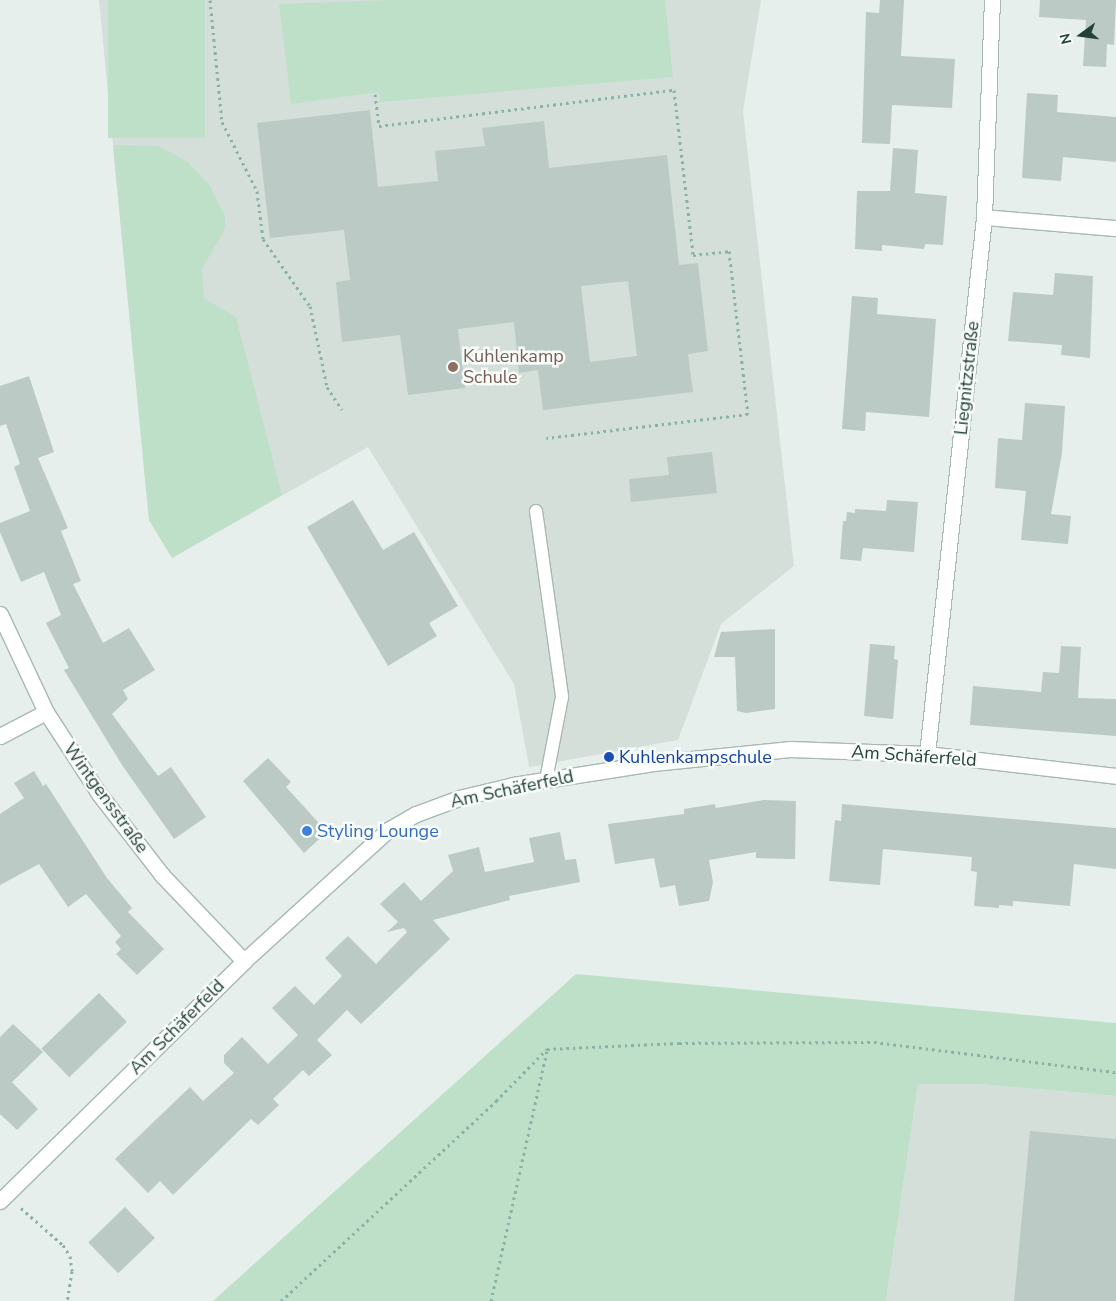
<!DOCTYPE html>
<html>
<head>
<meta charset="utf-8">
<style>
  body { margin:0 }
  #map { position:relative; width:1116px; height:1301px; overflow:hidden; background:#e6efeb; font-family:"Nunito Sans",sans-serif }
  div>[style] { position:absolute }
  .built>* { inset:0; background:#d4dfda }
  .green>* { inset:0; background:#bfe0c8; transform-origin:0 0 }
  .building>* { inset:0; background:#bbcac4; transform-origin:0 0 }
  .path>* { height:3px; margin-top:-1.5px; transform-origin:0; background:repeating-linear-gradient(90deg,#86b3a5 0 2.5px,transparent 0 6.5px) }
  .roads { filter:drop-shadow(1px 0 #a8b8b2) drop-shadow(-1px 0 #a8b8b2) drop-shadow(0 1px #a8b8b2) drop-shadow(0 -1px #a8b8b2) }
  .lane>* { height:12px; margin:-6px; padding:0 6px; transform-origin:6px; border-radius:6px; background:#fff }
  .street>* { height:15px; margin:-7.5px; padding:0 7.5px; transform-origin:7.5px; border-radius:7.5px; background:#fff }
  .dots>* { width:14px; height:14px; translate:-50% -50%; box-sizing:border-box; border:2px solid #f7fbf9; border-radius:50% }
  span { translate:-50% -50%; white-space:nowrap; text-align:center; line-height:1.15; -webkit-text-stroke:5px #f7fbf9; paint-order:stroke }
  .education-label { font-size:18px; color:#785e54 }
  .left { translate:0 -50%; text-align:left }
  .street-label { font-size:18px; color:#24423a }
  .transit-label { font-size:18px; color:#164399 }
  .shop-label { font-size:18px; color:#366cbe }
  .north { position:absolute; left:1056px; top:10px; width:50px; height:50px; -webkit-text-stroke:4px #f7fbf9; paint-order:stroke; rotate:256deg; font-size:14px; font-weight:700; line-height:20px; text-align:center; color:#24423a }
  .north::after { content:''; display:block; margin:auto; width:18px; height:22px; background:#24423a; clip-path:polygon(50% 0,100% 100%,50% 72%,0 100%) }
</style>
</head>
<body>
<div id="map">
  <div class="built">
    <i style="clip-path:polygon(99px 0,761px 0,743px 111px,794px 566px,721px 624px,678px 740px,529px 767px,514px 684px,368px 447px,172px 558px,149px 520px)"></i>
    <i style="clip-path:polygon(918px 1083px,979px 1084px,1116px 1096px,1116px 1301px,886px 1301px)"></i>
  </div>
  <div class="green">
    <i style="left:108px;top:0;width:97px;height:138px"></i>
    <i style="clip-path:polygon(392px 0,665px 0,673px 77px,380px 102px,379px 92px,291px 104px,279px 4px)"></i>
    <i style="clip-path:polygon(113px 145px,158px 146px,188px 162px,210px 186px,225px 216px,225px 229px,202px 269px,204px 298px,236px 317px,282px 495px,172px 558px,149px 520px)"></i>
    <i style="clip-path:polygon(576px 974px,1116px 1023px,1116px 1096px,979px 1084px,918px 1084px,886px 1301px,213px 1301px)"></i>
  </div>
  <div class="building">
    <i style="clip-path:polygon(880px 0,904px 0,901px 56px,955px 59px,952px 108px,892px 105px,890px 144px,862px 143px,866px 12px,879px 13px)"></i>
    <i style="clip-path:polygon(1040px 0,1116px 0,1114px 45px,1107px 44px,1106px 67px,1083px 66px,1086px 20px,1039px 17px)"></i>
    <i style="clip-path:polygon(1027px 93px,1058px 95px,1057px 112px,1116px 117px,1116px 162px,1063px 157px,1061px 181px,1022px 178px)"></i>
    <i style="clip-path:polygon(evenodd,370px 110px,378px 187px,438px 181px,435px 151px,485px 146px,482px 128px,544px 121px,549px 168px,667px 155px,679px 265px,698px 263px,708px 351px,688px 354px,693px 392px,543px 410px,538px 370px,519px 373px,514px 322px,458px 329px,465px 388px,408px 395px,400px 335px,342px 342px,336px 282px,350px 280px,344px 230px,270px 238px,257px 123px,370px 110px,628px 281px,637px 356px,590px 362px,581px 286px,628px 281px)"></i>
    <i style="clip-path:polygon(893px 148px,918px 150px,915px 193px,947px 196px,943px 245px,925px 244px,924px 249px,882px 245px,882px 251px,855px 249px,857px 191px,890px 191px)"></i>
    <i style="clip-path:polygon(1055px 273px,1093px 276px,1090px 358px,1061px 355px,1062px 345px,1008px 341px,1013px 292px,1053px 295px)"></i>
    <i style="clip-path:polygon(852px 296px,878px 298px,877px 314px,936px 319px,929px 417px,866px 412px,865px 431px,842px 429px)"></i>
    <i style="clip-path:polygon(29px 376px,54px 452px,38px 458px,68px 528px,61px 531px,81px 581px,73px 584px,103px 643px,129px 628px,155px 670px,123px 690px,128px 699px,112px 714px,158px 776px,171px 767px,206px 817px,174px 839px,122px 765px,64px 670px,69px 668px,46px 623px,61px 615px,44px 572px,21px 582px,0 532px,0 523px,30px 511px,14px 467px,20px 464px,6px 424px,0 426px,0 386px)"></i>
    <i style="clip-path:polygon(1025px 403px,1065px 406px,1062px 453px,1051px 514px,1071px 516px,1068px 544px,1021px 540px,1026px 491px,995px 488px,998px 438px,1022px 440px)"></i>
    <i style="clip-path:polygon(712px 452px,717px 493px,631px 502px,629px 479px,669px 475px,667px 457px)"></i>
    <i style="clip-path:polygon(353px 500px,383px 550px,414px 532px,458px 606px,429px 623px,437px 636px,388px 666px,307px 527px)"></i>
    <i style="clip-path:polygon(887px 500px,918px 502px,914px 552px,863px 548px,861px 561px,840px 559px,843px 521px,846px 521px,847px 512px,855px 513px,855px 509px,886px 511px)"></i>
    <i style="clip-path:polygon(775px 629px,775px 709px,746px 713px,737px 711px,735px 657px,714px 657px,721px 632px)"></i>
    <i style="clip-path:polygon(870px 644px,895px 646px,894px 659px,898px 660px,893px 719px,864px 716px)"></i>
    <i style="clip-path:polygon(1061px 646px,1081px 647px,1078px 698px,1116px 699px,1116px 736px,970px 725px,973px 686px,1041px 692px,1043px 672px,1059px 673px)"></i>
    <i style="clip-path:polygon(268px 758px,291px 782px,286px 787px,327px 832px,304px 853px,243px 781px)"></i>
    <i style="clip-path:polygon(34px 771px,43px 786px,46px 784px,107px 878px,132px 908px,128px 912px,164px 949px,137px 975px,116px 954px,121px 949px,115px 942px,121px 936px,86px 894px,68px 907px,39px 864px,0 885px,0 814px,24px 798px,14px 783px)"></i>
    <i style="clip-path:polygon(764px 800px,796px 801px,795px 859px,756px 858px,756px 852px,709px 860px,713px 882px,709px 901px,679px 906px,675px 885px,660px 888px,654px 858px,615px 864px,608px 824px,684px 814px,684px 809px,715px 804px,716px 808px)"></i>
    <i style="clip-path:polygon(842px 804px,1116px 828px,1116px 869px,1074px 864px,1070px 906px,1013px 901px,1013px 906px,999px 905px,999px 908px,974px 906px,977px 872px,971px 871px,972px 857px,883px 849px,880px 885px,829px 881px,835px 820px,841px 821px)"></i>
    <i style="clip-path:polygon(560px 832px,565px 860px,576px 859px,580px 882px,509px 896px,510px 900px,433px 920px,450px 939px,361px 1024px,347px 1010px,317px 1040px,332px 1055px,309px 1076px,303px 1070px,273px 1099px,279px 1105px,258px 1125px,251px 1119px,173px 1195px,160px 1181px,148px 1193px,115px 1159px,190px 1087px,203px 1101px,234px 1073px,224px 1063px,224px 1055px,242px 1037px,268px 1064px,298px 1035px,272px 1008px,295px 986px,314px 1005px,342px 976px,325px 958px,348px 936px,376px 964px,407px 932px,404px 928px,387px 932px,398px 922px,380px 904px,404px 882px,421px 901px,453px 871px,448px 855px,479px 847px,485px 872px,534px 862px,529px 838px)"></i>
    <i style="left:99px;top:993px;width:40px;height:80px;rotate:46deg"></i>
    <i style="clip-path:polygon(13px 1024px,43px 1052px,12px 1082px,38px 1109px,17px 1130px,0 1114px,0 1037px)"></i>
    <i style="clip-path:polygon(1030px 1131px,1116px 1139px,1116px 1301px,1014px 1301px)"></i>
    <i style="left:125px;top:1207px;width:43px;height:51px;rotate:46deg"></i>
  </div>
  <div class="path">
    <i style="left:210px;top:0;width:123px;rotate:84.4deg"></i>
    <i style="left:222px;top:122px;width:77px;rotate:63.1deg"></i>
    <i style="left:257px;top:191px;width:48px;rotate:82.9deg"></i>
    <i style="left:263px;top:239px;width:82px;rotate:55deg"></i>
    <i style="left:310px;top:306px;width:83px;rotate:78.1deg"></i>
    <i style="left:327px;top:387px;width:27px;rotate:57deg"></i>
    <i style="left:375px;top:94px;width:32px;rotate:83deg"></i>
    <i style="left:379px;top:126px;width:297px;rotate:-7deg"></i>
    <i style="left:674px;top:90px;width:166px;rotate:83.4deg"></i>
    <i style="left:693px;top:255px;width:36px;rotate:-6deg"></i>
    <i style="left:729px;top:251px;width:164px;rotate:83.4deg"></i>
    <i style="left:748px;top:414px;width:203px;rotate:173.2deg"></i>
    <i style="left:21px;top:1208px;width:56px;rotate:41.4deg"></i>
    <i style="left:63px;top:1245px;width:13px;rotate:58deg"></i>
    <i style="left:70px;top:1256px;width:15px;rotate:82deg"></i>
    <i style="left:72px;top:1271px;width:30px;rotate:99deg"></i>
    <i style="left:281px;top:1301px;width:294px;rotate:-42.9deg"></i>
    <i style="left:496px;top:1101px;width:73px;rotate:-45.6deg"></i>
    <i style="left:547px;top:1049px;width:132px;rotate:-2.6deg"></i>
    <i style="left:679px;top:1043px;width:195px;rotate:-0.3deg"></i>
    <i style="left:874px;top:1042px;width:244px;rotate:7.1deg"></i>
    <i style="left:491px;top:1301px;width:257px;rotate:-77.4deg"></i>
  </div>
  <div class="roads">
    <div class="lane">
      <i style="left:536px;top:511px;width:188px;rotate:82deg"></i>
      <i style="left:562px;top:697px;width:85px;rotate:100.9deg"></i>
    </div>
    <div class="street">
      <i style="left:984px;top:217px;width:132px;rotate:4.8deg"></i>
      <i style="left:0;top:614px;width:108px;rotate:64.9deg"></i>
      <i style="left:46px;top:712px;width:99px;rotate:57deg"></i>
      <i style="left:100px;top:795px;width:101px;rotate:52.2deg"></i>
      <i style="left:162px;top:875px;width:119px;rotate:46.4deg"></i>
      <i style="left:0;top:736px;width:52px;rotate:-27.6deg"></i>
      <i style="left:927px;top:754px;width:540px;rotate:-83.94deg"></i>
      <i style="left:984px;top:217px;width:217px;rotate:-87.9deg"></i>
      <i style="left:0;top:1201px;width:342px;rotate:-44.5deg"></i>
      <i style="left:244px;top:961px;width:195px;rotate:-42.3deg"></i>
      <i style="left:388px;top:830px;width:32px;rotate:-30deg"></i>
      <i style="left:416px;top:814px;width:46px;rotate:-20.4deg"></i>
      <i style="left:459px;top:798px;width:56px;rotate:-13.5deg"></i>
      <i style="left:513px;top:785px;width:142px;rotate:-8.9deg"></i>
      <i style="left:653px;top:763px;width:138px;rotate:-5.8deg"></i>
      <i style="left:790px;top:749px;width:137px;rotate:2.1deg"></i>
      <i style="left:927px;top:754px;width:190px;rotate:6.6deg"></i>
    </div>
  </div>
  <div class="dots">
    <i style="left:453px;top:367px;background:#8d6e63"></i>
    <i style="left:609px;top:757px;background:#1a4fb4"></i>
    <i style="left:307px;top:831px;background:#3f7fe0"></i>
  </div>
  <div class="education-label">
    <span class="left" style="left:463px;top:367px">Kuhlenkamp<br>Schule</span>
  </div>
  <div class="street-label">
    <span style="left:967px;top:378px;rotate:-84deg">Liegnitzstraße</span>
    <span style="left:914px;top:756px;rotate:4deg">Am Schäferfeld</span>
    <span style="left:512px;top:789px;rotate:-12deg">Am Schäferfeld</span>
    <span style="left:106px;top:798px;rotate:54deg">Wintgensstraße</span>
    <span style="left:177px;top:1027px;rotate:-45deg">Am Schäferfeld</span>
  </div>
  <div class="transit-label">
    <span class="left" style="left:619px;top:757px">Kuhlenkampschule</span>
  </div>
  <div class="shop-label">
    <span class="left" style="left:317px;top:831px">Styling Lounge</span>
  </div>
  <div class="north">N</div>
</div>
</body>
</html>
